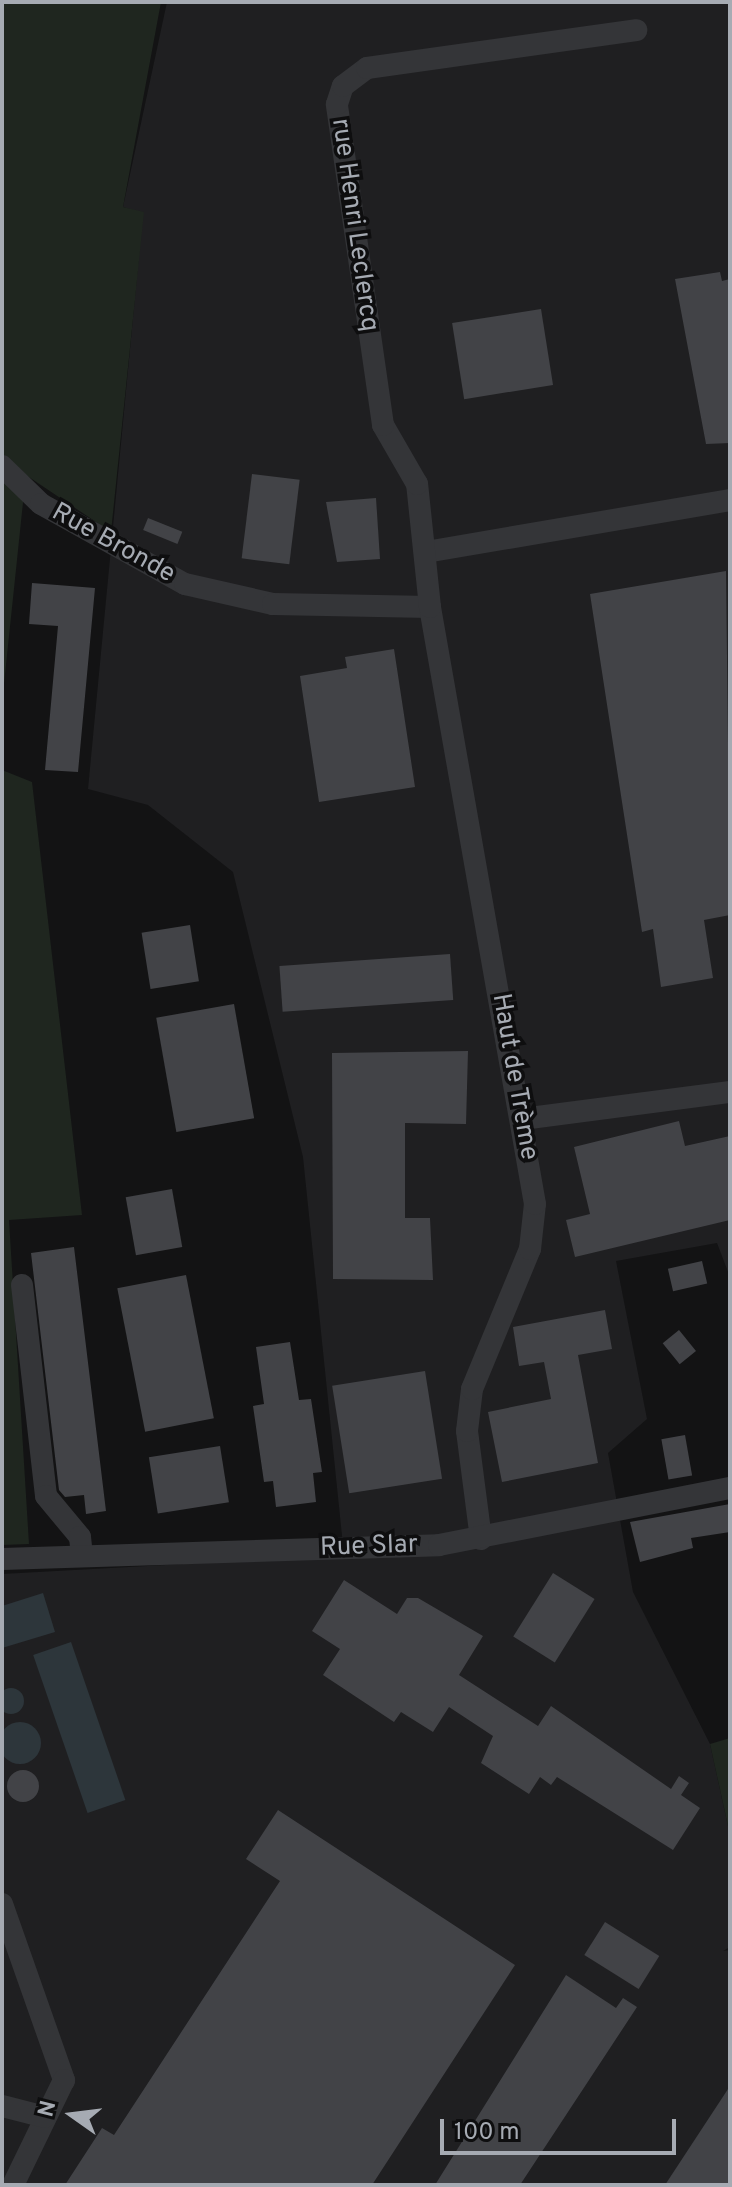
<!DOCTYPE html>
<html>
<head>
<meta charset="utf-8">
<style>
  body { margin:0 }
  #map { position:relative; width:732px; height:2187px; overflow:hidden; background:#131314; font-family:Overpass,sans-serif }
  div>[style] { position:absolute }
  .built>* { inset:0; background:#1f1f21 }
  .green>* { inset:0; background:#1f261f }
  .water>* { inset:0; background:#2d363b; transform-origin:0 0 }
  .round { border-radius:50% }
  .building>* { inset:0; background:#424347; transform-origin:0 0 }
  .minor>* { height:22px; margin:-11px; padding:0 11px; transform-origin:11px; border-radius:11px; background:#343538 }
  span { translate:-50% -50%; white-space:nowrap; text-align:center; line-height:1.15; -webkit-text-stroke:7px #0e0e0f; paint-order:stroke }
  .street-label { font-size:26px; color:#a6abb3 }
  .frame { position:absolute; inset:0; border:4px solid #a6abb3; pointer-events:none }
  .north { position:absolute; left:32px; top:2075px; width:80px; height:80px; -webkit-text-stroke:6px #0e0e0f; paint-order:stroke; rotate:284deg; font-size:22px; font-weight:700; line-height:32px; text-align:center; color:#a6abb3 }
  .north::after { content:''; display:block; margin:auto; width:28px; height:36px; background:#a6abb3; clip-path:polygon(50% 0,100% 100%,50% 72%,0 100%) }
  .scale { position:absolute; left:440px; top:2119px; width:236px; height:36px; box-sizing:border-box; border:4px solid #a6abb3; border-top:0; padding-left:10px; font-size:24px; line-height:28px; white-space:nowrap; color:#a6abb3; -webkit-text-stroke:6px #0e0e0f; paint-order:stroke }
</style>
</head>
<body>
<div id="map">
  <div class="built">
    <i style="clip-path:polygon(167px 2px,730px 2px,730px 1277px,717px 1243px,616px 1261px,647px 1419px,608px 1453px,633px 1592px,710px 1744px,730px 1835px,730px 1947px,723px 1951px,730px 1950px,730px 2185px,2px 2185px,2px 1574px,344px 1555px,303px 1157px,233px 872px,148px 805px,88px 789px,143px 213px,123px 207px)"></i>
  </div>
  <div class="green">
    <i style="clip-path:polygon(2px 2px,161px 2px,123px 207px,144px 212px,111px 532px,2px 459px)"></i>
    <i style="clip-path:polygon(2px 474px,24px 493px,2px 703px)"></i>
    <i style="clip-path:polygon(2px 770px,32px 782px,82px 1215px,9px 1220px,29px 1544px,2px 1545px)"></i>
    <i style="clip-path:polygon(730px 1738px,730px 1835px,710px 1744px)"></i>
  </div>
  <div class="water">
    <i style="clip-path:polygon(43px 1593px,55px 1632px,2px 1648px,2px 1606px)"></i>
    <i style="left:71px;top:1642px;width:167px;height:40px;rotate:71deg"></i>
    <i class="round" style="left:-2px;top:1688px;width:26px;height:26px"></i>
    <i class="round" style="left:-1px;top:1722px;width:42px;height:42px"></i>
  </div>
  <div class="building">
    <i style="clip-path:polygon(720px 272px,722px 281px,730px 279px,730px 443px,706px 444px,675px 279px)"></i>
    <i style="left:541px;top:309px;width:77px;height:90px;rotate:81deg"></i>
    <i style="left:252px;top:474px;width:48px;height:85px;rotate:7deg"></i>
    <i style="clip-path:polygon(376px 498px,380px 559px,337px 562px,326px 502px)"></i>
    <i style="left:148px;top:518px;width:37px;height:13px;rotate:22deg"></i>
    <i style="clip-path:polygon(726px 571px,730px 915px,704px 920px,713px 978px,661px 987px,653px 929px,642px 932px,590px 594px)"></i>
    <i style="clip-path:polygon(32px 583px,95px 588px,78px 772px,45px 770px,58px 626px,29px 624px)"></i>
    <i style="clip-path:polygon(394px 649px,415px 787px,319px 802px,300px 676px,347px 668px,345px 657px)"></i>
    <i style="left:190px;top:925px;width:57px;height:49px;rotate:81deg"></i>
    <i style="left:450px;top:954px;width:46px;height:171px;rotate:86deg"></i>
    <i style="left:234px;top:1004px;width:116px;height:79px;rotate:80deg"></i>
    <i style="clip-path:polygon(468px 1051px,466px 1124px,405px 1123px,405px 1218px,430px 1218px,433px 1280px,333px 1279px,332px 1053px)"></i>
    <i style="clip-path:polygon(679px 1121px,685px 1146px,730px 1136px,730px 1220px,575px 1257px,566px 1220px,590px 1214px,574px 1147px)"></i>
    <i style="left:172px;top:1189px;width:59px;height:47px;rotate:80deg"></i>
    <i style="clip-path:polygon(74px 1247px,106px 1511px,86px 1514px,84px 1495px,65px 1497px,59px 1490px,31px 1253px)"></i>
    <i style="left:702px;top:1261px;width:23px;height:35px;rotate:77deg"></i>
    <i style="left:186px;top:1275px;width:146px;height:70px;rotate:79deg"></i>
    <i style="clip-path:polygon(605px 1310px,612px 1349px,578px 1355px,598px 1463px,502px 1482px,488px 1412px,551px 1399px,544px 1362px,519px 1366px,513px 1327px)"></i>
    <i style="left:679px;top:1330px;width:27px;height:21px;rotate:51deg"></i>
    <i style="clip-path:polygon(290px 1342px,299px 1400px,311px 1399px,322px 1472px,313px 1473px,316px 1502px,276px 1507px,273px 1481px,264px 1482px,253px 1406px,264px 1404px,256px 1347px)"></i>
    <i style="left:425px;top:1371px;width:109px;height:94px;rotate:81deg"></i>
    <i style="left:685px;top:1435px;width:41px;height:24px;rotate:80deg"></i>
    <i style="left:220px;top:1446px;width:57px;height:72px;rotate:81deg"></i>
    <i style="clip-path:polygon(730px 1504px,730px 1532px,691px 1538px,693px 1548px,640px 1562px,630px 1522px)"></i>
    <i style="left:553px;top:1573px;width:49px;height:75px;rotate:32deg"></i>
    <i style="clip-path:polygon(344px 1580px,397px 1614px,407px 1598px,418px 1598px,483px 1636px,459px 1675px,538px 1726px,551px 1706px,671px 1789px,679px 1776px,689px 1783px,681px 1795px,700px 1808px,673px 1850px,557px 1777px,551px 1785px,540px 1777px,529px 1794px,481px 1763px,493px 1736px,449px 1707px,433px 1732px,401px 1712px,394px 1722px,323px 1675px,340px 1649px,312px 1631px)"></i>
    <i class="round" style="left:7px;top:1770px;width:32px;height:32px"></i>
    <i style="clip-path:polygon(278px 1810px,515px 1965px,372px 2185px,65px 2185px,102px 2128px,114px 2135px,280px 1881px,246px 1859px)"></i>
    <i style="left:605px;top:1922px;width:64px;height:39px;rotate:32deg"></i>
    <i style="clip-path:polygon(566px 1975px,616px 2008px,623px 1998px,637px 2007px,520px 2185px,435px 2185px)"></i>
    <i style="clip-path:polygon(730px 2086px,730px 2185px,665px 2185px)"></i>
  </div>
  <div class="minor">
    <i style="left:2px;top:466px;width:54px;rotate:44.3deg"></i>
    <i style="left:41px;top:504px;width:165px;rotate:29.1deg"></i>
    <i style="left:185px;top:584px;width:90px;rotate:12.8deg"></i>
    <i style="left:273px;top:604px;width:157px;rotate:1.1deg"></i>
    <i style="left:426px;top:552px;width:308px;rotate:-9.7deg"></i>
    <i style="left:522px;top:1119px;width:210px;rotate:-7.4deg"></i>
    <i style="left:22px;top:1285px;width:212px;rotate:83.5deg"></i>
    <i style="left:46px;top:1496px;width:53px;rotate:50.3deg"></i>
    <i style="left:80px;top:1537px;width:19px;rotate:84deg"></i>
    <i style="left:481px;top:1539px;width:109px;rotate:-97.4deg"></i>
    <i style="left:467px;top:1431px;width:42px;rotate:-83.2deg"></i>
    <i style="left:472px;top:1389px;width:152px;rotate:-67.5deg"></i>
    <i style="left:530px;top:1249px;width:45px;rotate:-83.7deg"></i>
    <i style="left:535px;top:1204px;width:606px;rotate:-99.98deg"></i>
    <i style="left:430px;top:607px;width:124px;rotate:-96deg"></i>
    <i style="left:417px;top:484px;width:68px;rotate:-120deg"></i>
    <i style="left:383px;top:425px;width:324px;rotate:-98.2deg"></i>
    <i style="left:337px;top:104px;width:19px;rotate:-72deg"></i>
    <i style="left:343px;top:86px;width:30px;rotate:-37deg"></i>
    <i style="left:367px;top:68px;width:272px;rotate:-8deg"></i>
    <i style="left:2px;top:1559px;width:437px;rotate:-1.8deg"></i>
    <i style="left:439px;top:1545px;width:297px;rotate:-11.1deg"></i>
    <i style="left:2px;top:1904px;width:187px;rotate:70.6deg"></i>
    <i style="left:64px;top:2080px;width:117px;rotate:115.9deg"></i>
    <i style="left:2px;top:2106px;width:44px;rotate:14.3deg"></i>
  </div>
  <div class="street-label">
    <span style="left:354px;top:225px;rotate:82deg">rue Henri Leclercq</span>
    <span style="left:113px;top:544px;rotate:29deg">Rue Bronde</span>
    <span style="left:514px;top:1077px;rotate:80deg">Haut de Trème</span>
    <span style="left:369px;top:1547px;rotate:-2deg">Rue Slar</span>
  </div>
  <div class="frame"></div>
  <div class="north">N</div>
  <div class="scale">100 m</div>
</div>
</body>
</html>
